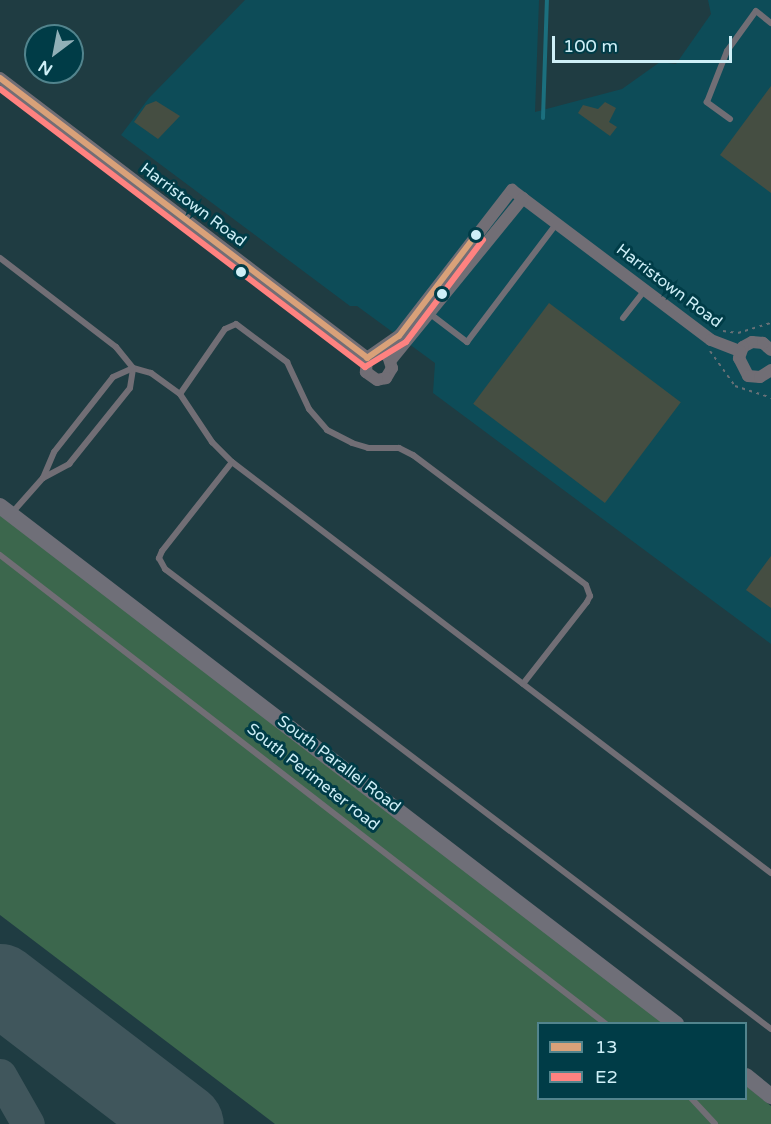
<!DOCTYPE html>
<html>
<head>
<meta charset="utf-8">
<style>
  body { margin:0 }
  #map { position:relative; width:771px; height:1124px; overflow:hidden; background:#1f3c42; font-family:"Varela Round",sans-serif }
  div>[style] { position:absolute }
  .built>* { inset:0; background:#0d4c58 }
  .green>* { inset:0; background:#3c674d }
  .stream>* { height:4px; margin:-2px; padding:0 2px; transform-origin:2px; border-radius:2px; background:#1b6f7e }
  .taxiway>* { height:33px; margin:-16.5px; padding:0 16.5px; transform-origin:16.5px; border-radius:16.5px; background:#40565c }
  .runway>* { height:81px; margin:-40.5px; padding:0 40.5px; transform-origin:40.5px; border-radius:40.5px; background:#40565c }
  .building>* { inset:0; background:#454e42; transform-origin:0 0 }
  .path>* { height:2px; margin-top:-1px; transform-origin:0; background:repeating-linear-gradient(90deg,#677076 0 3px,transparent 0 7.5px) }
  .service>* { height:6px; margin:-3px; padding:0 3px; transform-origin:3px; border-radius:3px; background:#716e75 }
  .minor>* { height:12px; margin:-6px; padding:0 6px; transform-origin:6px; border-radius:6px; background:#716e75 }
  .secondary>* { height:16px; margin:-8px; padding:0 8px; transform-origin:8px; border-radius:8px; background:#6f6f78 }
  .bus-1>* { height:6px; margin:-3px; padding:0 3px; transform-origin:3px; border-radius:3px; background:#d9a179 }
  .bus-2>* { height:6px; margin:-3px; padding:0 3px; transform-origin:3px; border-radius:3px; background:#ff8280 }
  .dots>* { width:16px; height:16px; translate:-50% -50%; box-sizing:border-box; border:3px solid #003c47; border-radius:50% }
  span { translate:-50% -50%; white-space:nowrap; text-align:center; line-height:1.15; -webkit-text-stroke:6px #003c47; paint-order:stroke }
  .street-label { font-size:16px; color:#ceeff7 }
  .legend { position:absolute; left:537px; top:1022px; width:210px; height:78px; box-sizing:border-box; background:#003c47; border:2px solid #52848d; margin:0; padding:8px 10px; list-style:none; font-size:18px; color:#ceeff7 }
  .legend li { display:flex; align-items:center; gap:12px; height:30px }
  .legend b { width:30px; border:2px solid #52848d }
  .north { position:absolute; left:24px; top:24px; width:60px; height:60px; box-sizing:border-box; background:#003c47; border:2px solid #52848d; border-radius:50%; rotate:212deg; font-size:16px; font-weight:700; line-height:24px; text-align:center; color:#ceeff7 }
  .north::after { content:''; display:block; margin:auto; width:21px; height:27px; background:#91b0b8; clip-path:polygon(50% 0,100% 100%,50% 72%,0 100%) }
  .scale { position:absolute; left:552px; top:36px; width:180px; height:27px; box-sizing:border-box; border:3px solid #ceeff7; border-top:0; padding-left:8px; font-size:18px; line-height:21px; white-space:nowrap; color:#ceeff7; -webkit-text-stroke:4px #003c47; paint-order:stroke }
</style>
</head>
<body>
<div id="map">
  <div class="built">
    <i style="clip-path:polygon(245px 0,539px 0,535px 112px,622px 89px,660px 62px,676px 64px,711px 14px,708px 0,771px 0,771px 644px,433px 393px,435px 363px,357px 306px,350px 306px,121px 135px,149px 98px)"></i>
  </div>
  <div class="green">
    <i style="clip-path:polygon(0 512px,664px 1023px,538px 1024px,538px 1098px,746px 1098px,746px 1086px,771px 1106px,771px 1124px,275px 1124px,0 915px)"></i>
  </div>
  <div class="stream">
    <i style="left:543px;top:118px;width:118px;rotate:-88.1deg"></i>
  </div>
  <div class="taxiway">
    <i style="left:0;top:1075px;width:56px;rotate:60.3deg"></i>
    <i style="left:160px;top:1106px;width:25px;rotate:45deg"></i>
  </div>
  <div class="runway">
    <i style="left:0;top:984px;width:230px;rotate:37.4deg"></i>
  </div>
  <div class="building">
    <i style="clip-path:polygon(771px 86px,771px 193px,720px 155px)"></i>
    <i style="clip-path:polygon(156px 101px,180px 116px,158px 139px,134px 122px,146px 105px)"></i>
    <i style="clip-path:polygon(605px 102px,616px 108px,609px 122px,617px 127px,610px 136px,578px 113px,583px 105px,598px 109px)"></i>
    <i style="left:549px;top:303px;width:165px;height:126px;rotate:37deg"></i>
    <i style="clip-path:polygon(771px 556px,771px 608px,746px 590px)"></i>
  </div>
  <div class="path">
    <i style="left:723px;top:331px;width:15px;rotate:8deg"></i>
    <i style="left:738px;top:333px;width:34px;rotate:-17deg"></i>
    <i style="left:710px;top:351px;width:43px;rotate:54.5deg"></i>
    <i style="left:735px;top:386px;width:38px;rotate:18deg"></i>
  </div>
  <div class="service">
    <i style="left:730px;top:119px;width:29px;rotate:-144deg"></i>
    <i style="left:707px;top:102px;width:55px;rotate:-68.6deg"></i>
    <i style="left:727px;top:51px;width:49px;rotate:-54.1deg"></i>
    <i style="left:756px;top:11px;width:19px;rotate:39deg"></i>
    <i style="left:0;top:258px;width:146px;rotate:37.5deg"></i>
    <i style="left:116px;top:347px;width:27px;rotate:51deg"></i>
    <i style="left:133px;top:368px;width:19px;rotate:16deg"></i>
    <i style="left:151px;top:373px;width:36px;rotate:36deg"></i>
    <i style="left:180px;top:394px;width:58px;rotate:56.3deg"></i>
    <i style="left:212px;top:442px;width:28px;rotate:45deg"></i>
    <i style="left:232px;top:462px;width:678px;rotate:37.33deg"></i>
    <i style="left:429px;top:313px;width:48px;rotate:37.3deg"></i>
    <i style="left:467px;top:342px;width:149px;rotate:-52.9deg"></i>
    <i style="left:623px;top:318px;width:36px;rotate:-52deg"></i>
    <i style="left:180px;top:394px;width:79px;rotate:-55.3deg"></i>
    <i style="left:225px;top:329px;width:12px;rotate:-24deg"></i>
    <i style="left:236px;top:324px;width:64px;rotate:36.7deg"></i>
    <i style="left:287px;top:362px;width:52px;rotate:64.9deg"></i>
    <i style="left:309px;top:409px;width:28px;rotate:49deg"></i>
    <i style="left:327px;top:430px;width:28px;rotate:27deg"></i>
    <i style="left:352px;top:443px;width:17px;rotate:17deg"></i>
    <i style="left:368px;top:448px;width:31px"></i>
    <i style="left:399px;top:448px;width:16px;rotate:27deg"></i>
    <i style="left:413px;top:455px;width:216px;rotate:36.9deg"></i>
    <i style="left:586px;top:585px;width:12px;rotate:70deg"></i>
    <i style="left:590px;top:596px;width:7px;rotate:117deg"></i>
    <i style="left:587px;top:602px;width:104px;rotate:128deg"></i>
    <i style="left:232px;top:462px;width:113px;rotate:128.2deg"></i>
    <i style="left:162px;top:551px;width:8px;rotate:113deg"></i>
    <i style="left:159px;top:558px;width:13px;rotate:61deg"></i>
    <i style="left:165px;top:569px;width:761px;rotate:37.2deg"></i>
    <i style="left:43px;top:478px;width:30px;rotate:-28deg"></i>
    <i style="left:69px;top:464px;width:97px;rotate:-51.2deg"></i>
    <i style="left:130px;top:388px;width:20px;rotate:-81deg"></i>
    <i style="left:11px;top:514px;width:48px;rotate:-48.4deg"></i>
    <i style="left:43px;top:478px;width:28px;rotate:-67deg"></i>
    <i style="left:54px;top:452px;width:95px;rotate:-51.8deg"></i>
    <i style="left:113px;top:377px;width:22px;rotate:-24deg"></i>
    <i style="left:0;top:555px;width:766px;rotate:37.74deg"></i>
    <i style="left:691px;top:1098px;width:35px;rotate:47deg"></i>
  </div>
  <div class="minor">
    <i style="left:0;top:78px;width:462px;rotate:37.3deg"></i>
    <i style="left:771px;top:350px;width:11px;rotate:-139deg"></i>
    <i style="left:763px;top:343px;width:11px;rotate:-175deg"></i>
    <i style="left:752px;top:342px;width:10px;rotate:151deg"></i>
    <i style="left:743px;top:347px;width:12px;rotate:110deg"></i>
    <i style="left:739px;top:358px;width:20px;rotate:63deg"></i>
    <i style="left:748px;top:376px;width:12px;rotate:5deg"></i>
    <i style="left:760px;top:377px;width:13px;rotate:-32deg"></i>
    <i style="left:380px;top:352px;width:9px;rotate:27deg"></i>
    <i style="left:388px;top:356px;width:13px;rotate:72deg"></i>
    <i style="left:392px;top:368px;width:12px;rotate:121deg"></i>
    <i style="left:386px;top:378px;width:9px;rotate:167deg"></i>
    <i style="left:377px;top:380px;width:14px;rotate:-144deg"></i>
    <i style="left:366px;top:372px;width:14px;rotate:-86deg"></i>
    <i style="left:367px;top:358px;width:39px;rotate:-35deg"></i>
    <i style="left:399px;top:336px;width:185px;rotate:-52.3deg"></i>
    <i style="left:512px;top:190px;width:249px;rotate:37deg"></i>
    <i style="left:711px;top:340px;width:31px;rotate:21deg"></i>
    <i style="left:391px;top:360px;width:209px;rotate:-50.8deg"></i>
  </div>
  <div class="secondary">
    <i style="left:0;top:506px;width:852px;rotate:37.46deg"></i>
    <i style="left:746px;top:1076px;width:32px;rotate:39deg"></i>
  </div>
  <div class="bus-1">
    <i style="left:0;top:78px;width:462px;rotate:37.3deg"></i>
    <i style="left:367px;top:358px;width:39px;rotate:-35deg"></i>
    <i style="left:399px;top:336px;width:127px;rotate:-52.7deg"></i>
  </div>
  <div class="bus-2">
    <i style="left:0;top:89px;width:459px;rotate:37.3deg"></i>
    <i style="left:365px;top:367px;width:48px;rotate:-31.4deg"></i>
    <i style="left:406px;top:342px;width:128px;rotate:-53deg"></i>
  </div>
  <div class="dots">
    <i style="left:476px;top:235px;background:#ceeff7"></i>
    <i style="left:241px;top:272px;background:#ceeff7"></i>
    <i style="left:442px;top:294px;background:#ceeff7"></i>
  </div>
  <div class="street-label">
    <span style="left:193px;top:205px;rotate:37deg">Harristown Road</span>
    <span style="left:669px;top:286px;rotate:37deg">Harristown Road</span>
    <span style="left:339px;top:764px;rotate:37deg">South Parallel Road</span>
    <span style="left:313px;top:777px;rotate:38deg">South Perimeter road</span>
  </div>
  <ul class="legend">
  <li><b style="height:8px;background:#d9a179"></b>13</li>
  <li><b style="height:8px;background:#ff8280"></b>E2</li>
  </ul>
  <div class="north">N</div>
  <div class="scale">100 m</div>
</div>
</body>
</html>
